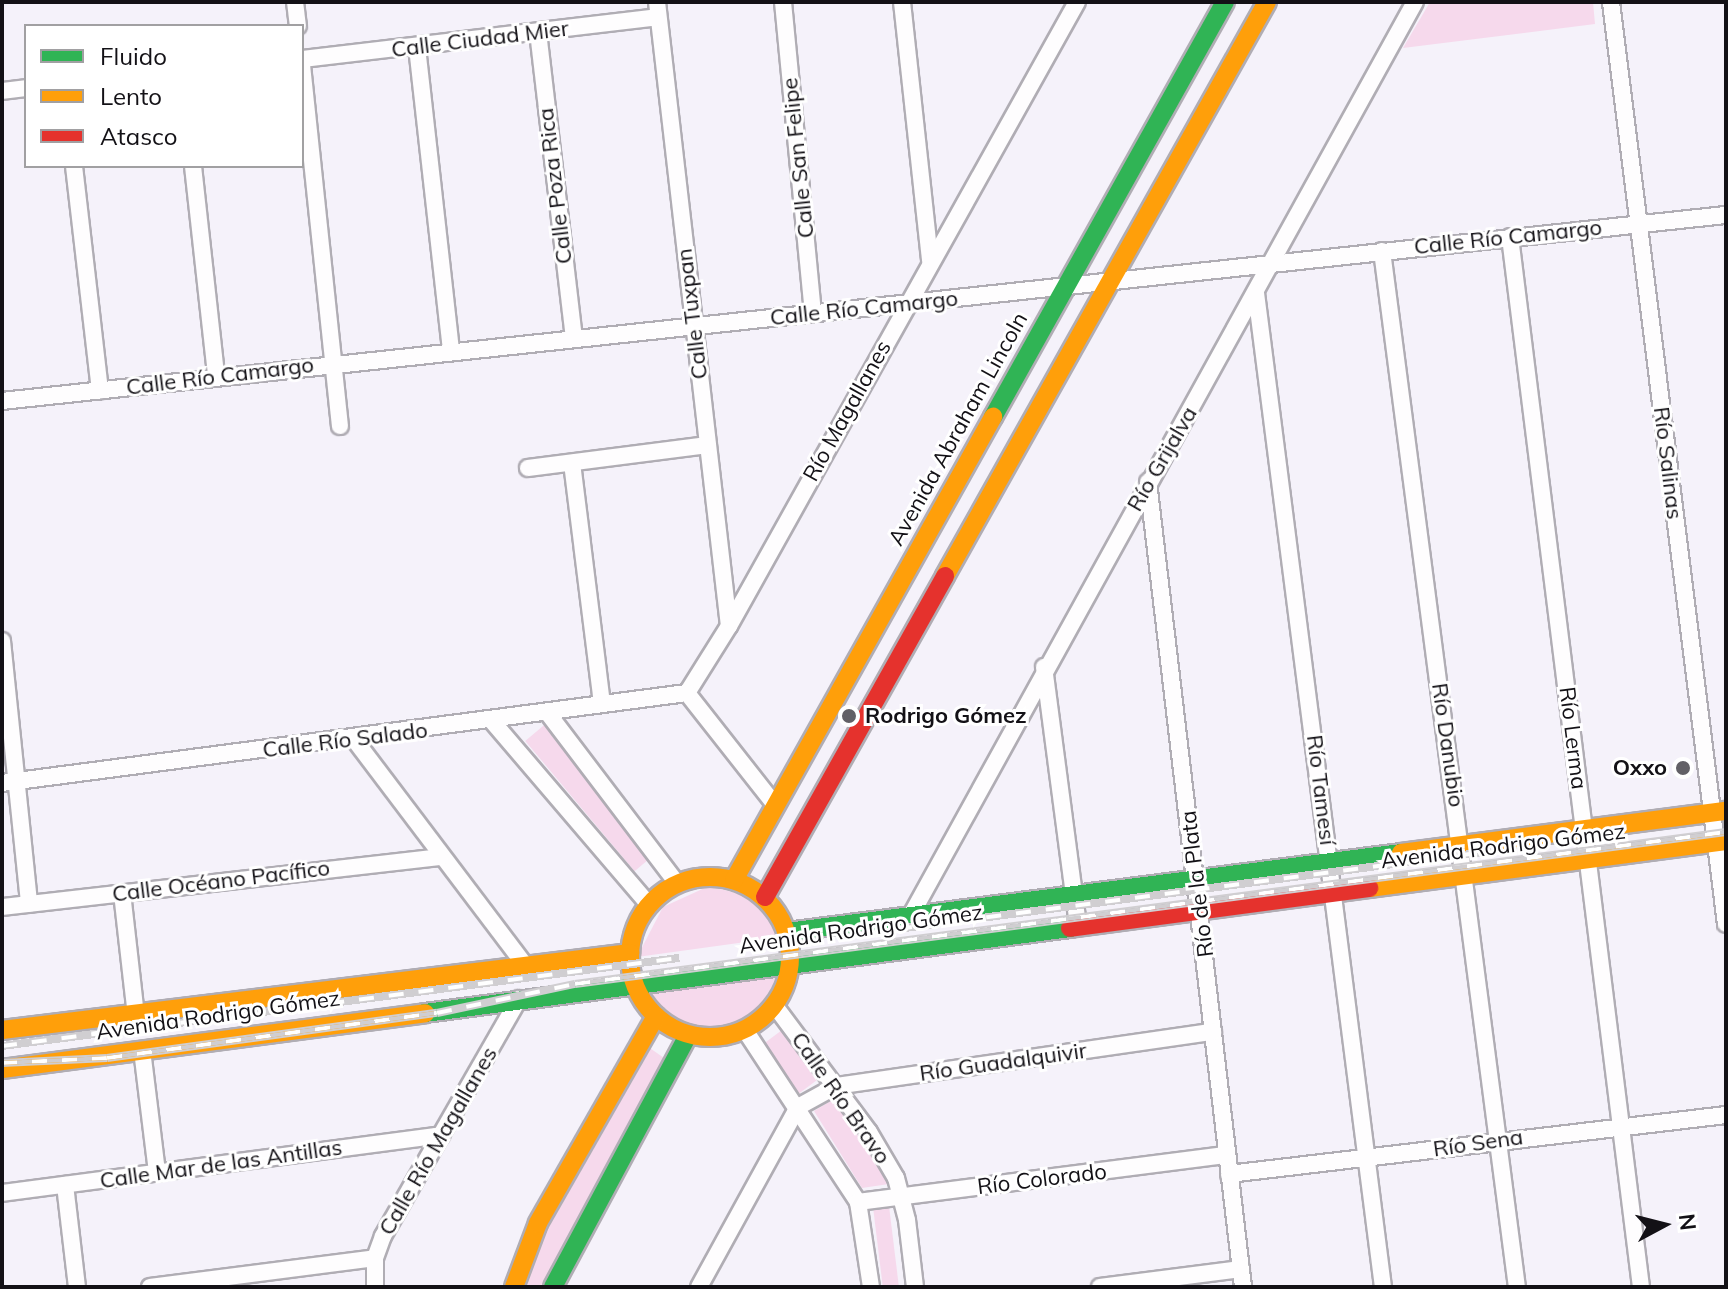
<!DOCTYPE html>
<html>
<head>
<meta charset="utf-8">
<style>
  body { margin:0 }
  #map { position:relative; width:1728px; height:1289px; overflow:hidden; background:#f5f2fa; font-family:Mulish,sans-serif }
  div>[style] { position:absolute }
  .green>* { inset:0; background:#f6d9ec; transform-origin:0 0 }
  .roads { filter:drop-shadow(2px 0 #b0adb4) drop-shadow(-2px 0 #b0adb4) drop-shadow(0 2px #b0adb4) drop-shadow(0 -2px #b0adb4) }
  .street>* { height:16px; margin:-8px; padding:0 8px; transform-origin:8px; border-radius:8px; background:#fefdfe }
  .fast>* { height:18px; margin:-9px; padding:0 9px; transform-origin:9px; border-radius:9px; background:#30b455 }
  .slow>* { height:18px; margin:-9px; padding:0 9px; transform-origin:9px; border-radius:9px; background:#ff9f0a }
  .slow>.ring { margin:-9px; padding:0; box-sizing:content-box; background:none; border:18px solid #ff9f0a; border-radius:50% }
  .jam>* { height:18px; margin:-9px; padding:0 9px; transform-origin:9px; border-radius:9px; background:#e5322d }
  .rail>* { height:8px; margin-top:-4px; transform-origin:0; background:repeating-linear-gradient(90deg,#fff 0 15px,#d0ced1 0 30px); box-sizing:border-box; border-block:2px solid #d0ced1 }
  .dots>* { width:22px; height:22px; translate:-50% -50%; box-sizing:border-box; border:4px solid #fff; border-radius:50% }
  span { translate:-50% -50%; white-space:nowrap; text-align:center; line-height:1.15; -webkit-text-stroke:6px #fff; paint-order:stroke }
  .street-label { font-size:22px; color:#131116 }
  .poi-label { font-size:22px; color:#131116; font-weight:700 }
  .left { translate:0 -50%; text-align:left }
  .right { translate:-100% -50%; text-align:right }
  .frame { position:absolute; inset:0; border:4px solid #131116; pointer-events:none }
  .legend { position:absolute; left:24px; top:24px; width:280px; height:144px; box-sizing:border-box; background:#fff; border:2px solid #a1a0a2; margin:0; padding:10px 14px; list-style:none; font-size:24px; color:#131116 }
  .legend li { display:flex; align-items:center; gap:16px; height:40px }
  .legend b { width:40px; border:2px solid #a1a0a2 }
  .north { position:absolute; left:1624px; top:1185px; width:80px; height:80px; -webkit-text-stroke:6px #fff; paint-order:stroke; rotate:83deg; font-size:22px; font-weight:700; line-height:32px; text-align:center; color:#131116 }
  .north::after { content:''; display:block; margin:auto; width:28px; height:36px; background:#131116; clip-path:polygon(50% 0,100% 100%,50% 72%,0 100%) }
</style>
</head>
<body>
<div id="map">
  <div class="green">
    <i style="clip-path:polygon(1430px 2px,1593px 2px,1595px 24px,1403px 48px)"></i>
    <i style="left:549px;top:721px;width:170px;height:31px;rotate:50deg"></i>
    <i style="clip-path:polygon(709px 886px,755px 898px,774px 918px,782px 937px,637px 957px,663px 907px)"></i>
    <i style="clip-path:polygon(779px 973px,759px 1012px,732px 1029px,714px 1032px,673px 1022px,646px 992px)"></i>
    <i style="left:782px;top:1030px;width:61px;height:28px;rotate:53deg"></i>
    <i style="clip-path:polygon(644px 1044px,667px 1060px,541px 1287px,519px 1287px,541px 1223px)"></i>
    <i style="clip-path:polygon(834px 1099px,889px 1184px,862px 1188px,814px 1111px)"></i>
    <i style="left:889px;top:1206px;width:82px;height:16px;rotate:83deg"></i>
  </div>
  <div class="roads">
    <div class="street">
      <i style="left:295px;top:2px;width:24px;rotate:83deg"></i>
      <i style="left:657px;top:2px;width:628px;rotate:83.42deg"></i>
      <i style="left:783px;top:2px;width:312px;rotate:84.5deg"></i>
      <i style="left:902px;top:2px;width:260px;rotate:83.8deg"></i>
      <i style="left:1611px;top:2px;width:929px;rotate:82.89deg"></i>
      <i style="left:538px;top:32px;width:309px;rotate:83.3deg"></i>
      <i style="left:417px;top:47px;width:307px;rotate:83.6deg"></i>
      <i style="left:302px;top:59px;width:358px;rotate:-6.7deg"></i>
      <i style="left:302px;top:65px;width:363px;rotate:84deg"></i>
      <i style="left:2px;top:91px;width:24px;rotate:-7deg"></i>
      <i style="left:74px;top:166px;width:226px;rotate:83.4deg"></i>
      <i style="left:193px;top:166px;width:211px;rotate:83.7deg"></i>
      <i style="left:1510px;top:237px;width:1058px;rotate:82.89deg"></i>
      <i style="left:1382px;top:251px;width:1045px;rotate:82.58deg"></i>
      <i style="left:1256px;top:293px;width:1002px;rotate:82.72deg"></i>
      <i style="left:2px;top:401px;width:1734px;rotate:-6.16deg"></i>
      <i style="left:572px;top:463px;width:242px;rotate:82.9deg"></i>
      <i style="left:528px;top:468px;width:181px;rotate:-7.3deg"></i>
      <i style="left:1148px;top:482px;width:811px;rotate:83.27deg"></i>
      <i style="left:2px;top:641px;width:264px;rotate:84.1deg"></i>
      <i style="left:1044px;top:667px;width:261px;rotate:82.5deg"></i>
      <i style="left:687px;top:693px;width:79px;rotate:-57.9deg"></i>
      <i style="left:729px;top:626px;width:714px;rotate:-60.85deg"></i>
      <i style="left:687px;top:693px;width:142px;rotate:51.8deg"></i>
      <i style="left:547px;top:712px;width:215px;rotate:52.8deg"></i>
      <i style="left:492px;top:721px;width:242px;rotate:49.5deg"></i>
      <i style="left:354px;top:739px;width:283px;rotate:52.9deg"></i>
      <i style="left:2px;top:783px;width:691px;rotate:-7.49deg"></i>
      <i style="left:122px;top:893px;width:123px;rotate:83.5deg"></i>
      <i style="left:2px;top:907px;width:441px;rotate:-6.5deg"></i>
      <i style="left:910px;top:917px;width:1045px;rotate:-61.11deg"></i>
      <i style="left:775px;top:1006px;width:157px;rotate:53.3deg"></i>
      <i style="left:869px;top:1132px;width:53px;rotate:59.6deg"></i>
      <i style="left:896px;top:1178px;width:43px;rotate:75.3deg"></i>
      <i style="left:907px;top:1220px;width:67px;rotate:83.2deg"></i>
      <i style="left:745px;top:1030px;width:206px;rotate:56.7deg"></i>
      <i style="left:858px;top:1202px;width:86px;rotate:81.3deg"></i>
      <i style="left:142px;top:1050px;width:124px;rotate:83deg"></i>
      <i style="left:1229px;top:1174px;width:500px;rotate:-6.77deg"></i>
      <i style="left:65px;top:1185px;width:103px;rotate:83.3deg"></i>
      <i style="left:2px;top:1193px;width:443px;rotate:-7.5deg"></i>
      <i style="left:858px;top:1202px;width:372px;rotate:-7.3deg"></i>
      <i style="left:150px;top:1287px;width:227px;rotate:-7.3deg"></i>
      <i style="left:375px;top:1287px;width:29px;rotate:-90deg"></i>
      <i style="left:375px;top:1258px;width:23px;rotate:-70deg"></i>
      <i style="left:383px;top:1236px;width:273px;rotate:-60.2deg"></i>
      <i style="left:699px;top:1287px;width:205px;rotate:-61.2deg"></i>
      <i style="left:798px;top:1107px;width:43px;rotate:-28.9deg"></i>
      <i style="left:836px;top:1086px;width:381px;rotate:-8.2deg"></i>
      <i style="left:1100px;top:1287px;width:142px;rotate:-7.3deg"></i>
    </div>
    <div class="fast">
      <i style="left:993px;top:417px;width:475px;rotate:-60.8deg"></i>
      <i style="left:787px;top:932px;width:619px;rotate:-7.33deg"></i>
      <i style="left:425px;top:1013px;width:651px;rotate:-7.51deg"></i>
      <i style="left:553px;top:1287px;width:286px;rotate:-61.8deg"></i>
    </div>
    <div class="slow">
      <i style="left:945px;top:576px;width:658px;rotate:-60.71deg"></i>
      <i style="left:1401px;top:853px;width:328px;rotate:-7.4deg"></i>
      <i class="ring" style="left:630px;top:877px;width:142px;height:142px"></i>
      <i style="left:734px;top:880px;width:531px;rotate:-60.78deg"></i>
      <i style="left:1369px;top:888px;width:360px;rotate:-7.5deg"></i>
      <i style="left:2px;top:1030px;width:633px;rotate:-6.99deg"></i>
      <i style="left:2px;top:1069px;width:427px;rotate:-7.5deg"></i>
      <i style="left:514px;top:1287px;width:68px;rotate:-69.4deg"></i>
      <i style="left:538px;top:1223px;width:238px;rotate:-60.3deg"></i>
    </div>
    <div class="jam">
      <i style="left:765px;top:897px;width:368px;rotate:-60.7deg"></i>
      <i style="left:1070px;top:928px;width:302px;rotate:-7.6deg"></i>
    </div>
  </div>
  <div class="rail">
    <i style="left:897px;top:929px;width:608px;rotate:-7.46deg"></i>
    <i style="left:2px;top:1046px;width:683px;rotate:-7.41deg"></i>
    <i style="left:2px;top:1063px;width:105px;rotate:-2.7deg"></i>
    <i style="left:107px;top:1058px;width:333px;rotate:-7.8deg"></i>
    <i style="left:437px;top:1013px;width:141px;rotate:-11.9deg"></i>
    <i style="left:575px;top:984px;width:1161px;rotate:-7.52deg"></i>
  </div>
  <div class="dots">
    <i style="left:849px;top:716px;background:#626066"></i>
    <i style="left:1683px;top:768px;background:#626066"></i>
  </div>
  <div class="street-label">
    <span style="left:480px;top:39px;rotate:-7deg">Calle Ciudad Mier</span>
    <span style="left:798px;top:158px;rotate:-96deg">Calle San Felipe</span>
    <span style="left:555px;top:186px;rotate:-97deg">Calle Poza Rica</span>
    <span style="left:1508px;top:237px;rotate:-6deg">Calle Río Camargo</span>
    <span style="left:864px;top:308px;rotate:-6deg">Calle Río Camargo</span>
    <span style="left:692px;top:314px;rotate:-97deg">Calle Tuxpan</span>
    <span style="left:220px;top:376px;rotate:-7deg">Calle Río Camargo</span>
    <span style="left:847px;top:411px;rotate:-61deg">Río Magallanes</span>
    <span style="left:958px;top:429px;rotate:-61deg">Avenida Abraham Lincoln</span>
    <span style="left:1162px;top:459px;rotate:-60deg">Río Grijalva</span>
    <span style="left:1668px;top:463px;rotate:83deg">Río Salinas</span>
    <span style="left:1573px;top:738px;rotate:83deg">Río Lerma</span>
    <span style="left:345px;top:740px;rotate:-7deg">Calle Río Salado</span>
    <span style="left:1448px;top:745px;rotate:82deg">Río Danubio</span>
    <span style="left:1321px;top:790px;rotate:83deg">Río Tamesí</span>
    <span style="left:1503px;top:846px;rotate:-7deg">Avenida Rodrigo Gómez</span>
    <span style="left:221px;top:881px;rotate:-7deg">Calle Océano Pacífico</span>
    <span style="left:1197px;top:884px;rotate:-97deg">Río de la Plata</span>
    <span style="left:861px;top:929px;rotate:-8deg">Avenida Rodrigo Gómez</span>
    <span style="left:218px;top:1015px;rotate:-8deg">Avenida Rodrigo Gómez</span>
    <span style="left:1003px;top:1062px;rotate:-8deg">Río Guadalquivir</span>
    <span style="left:841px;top:1098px;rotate:55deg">Calle Río Bravo</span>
    <span style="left:438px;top:1141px;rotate:-60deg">Calle Río Magallanes</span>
    <span style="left:1478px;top:1143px;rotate:-8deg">Río Sena</span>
    <span style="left:221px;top:1164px;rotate:-8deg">Calle Mar de las Antillas</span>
    <span style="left:1042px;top:1179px;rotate:-7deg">Río Colorado</span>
  </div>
  <div class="poi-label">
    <span class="left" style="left:865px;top:716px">Rodrigo Gómez</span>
    <span class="right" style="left:1667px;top:768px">Oxxo</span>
  </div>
  <div class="frame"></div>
  <ul class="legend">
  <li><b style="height:10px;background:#30b455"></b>Fluido</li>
  <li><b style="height:10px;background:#ff9f0a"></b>Lento</li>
  <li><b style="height:10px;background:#e5322d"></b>Atasco</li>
  </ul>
  <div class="north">N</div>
</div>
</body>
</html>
